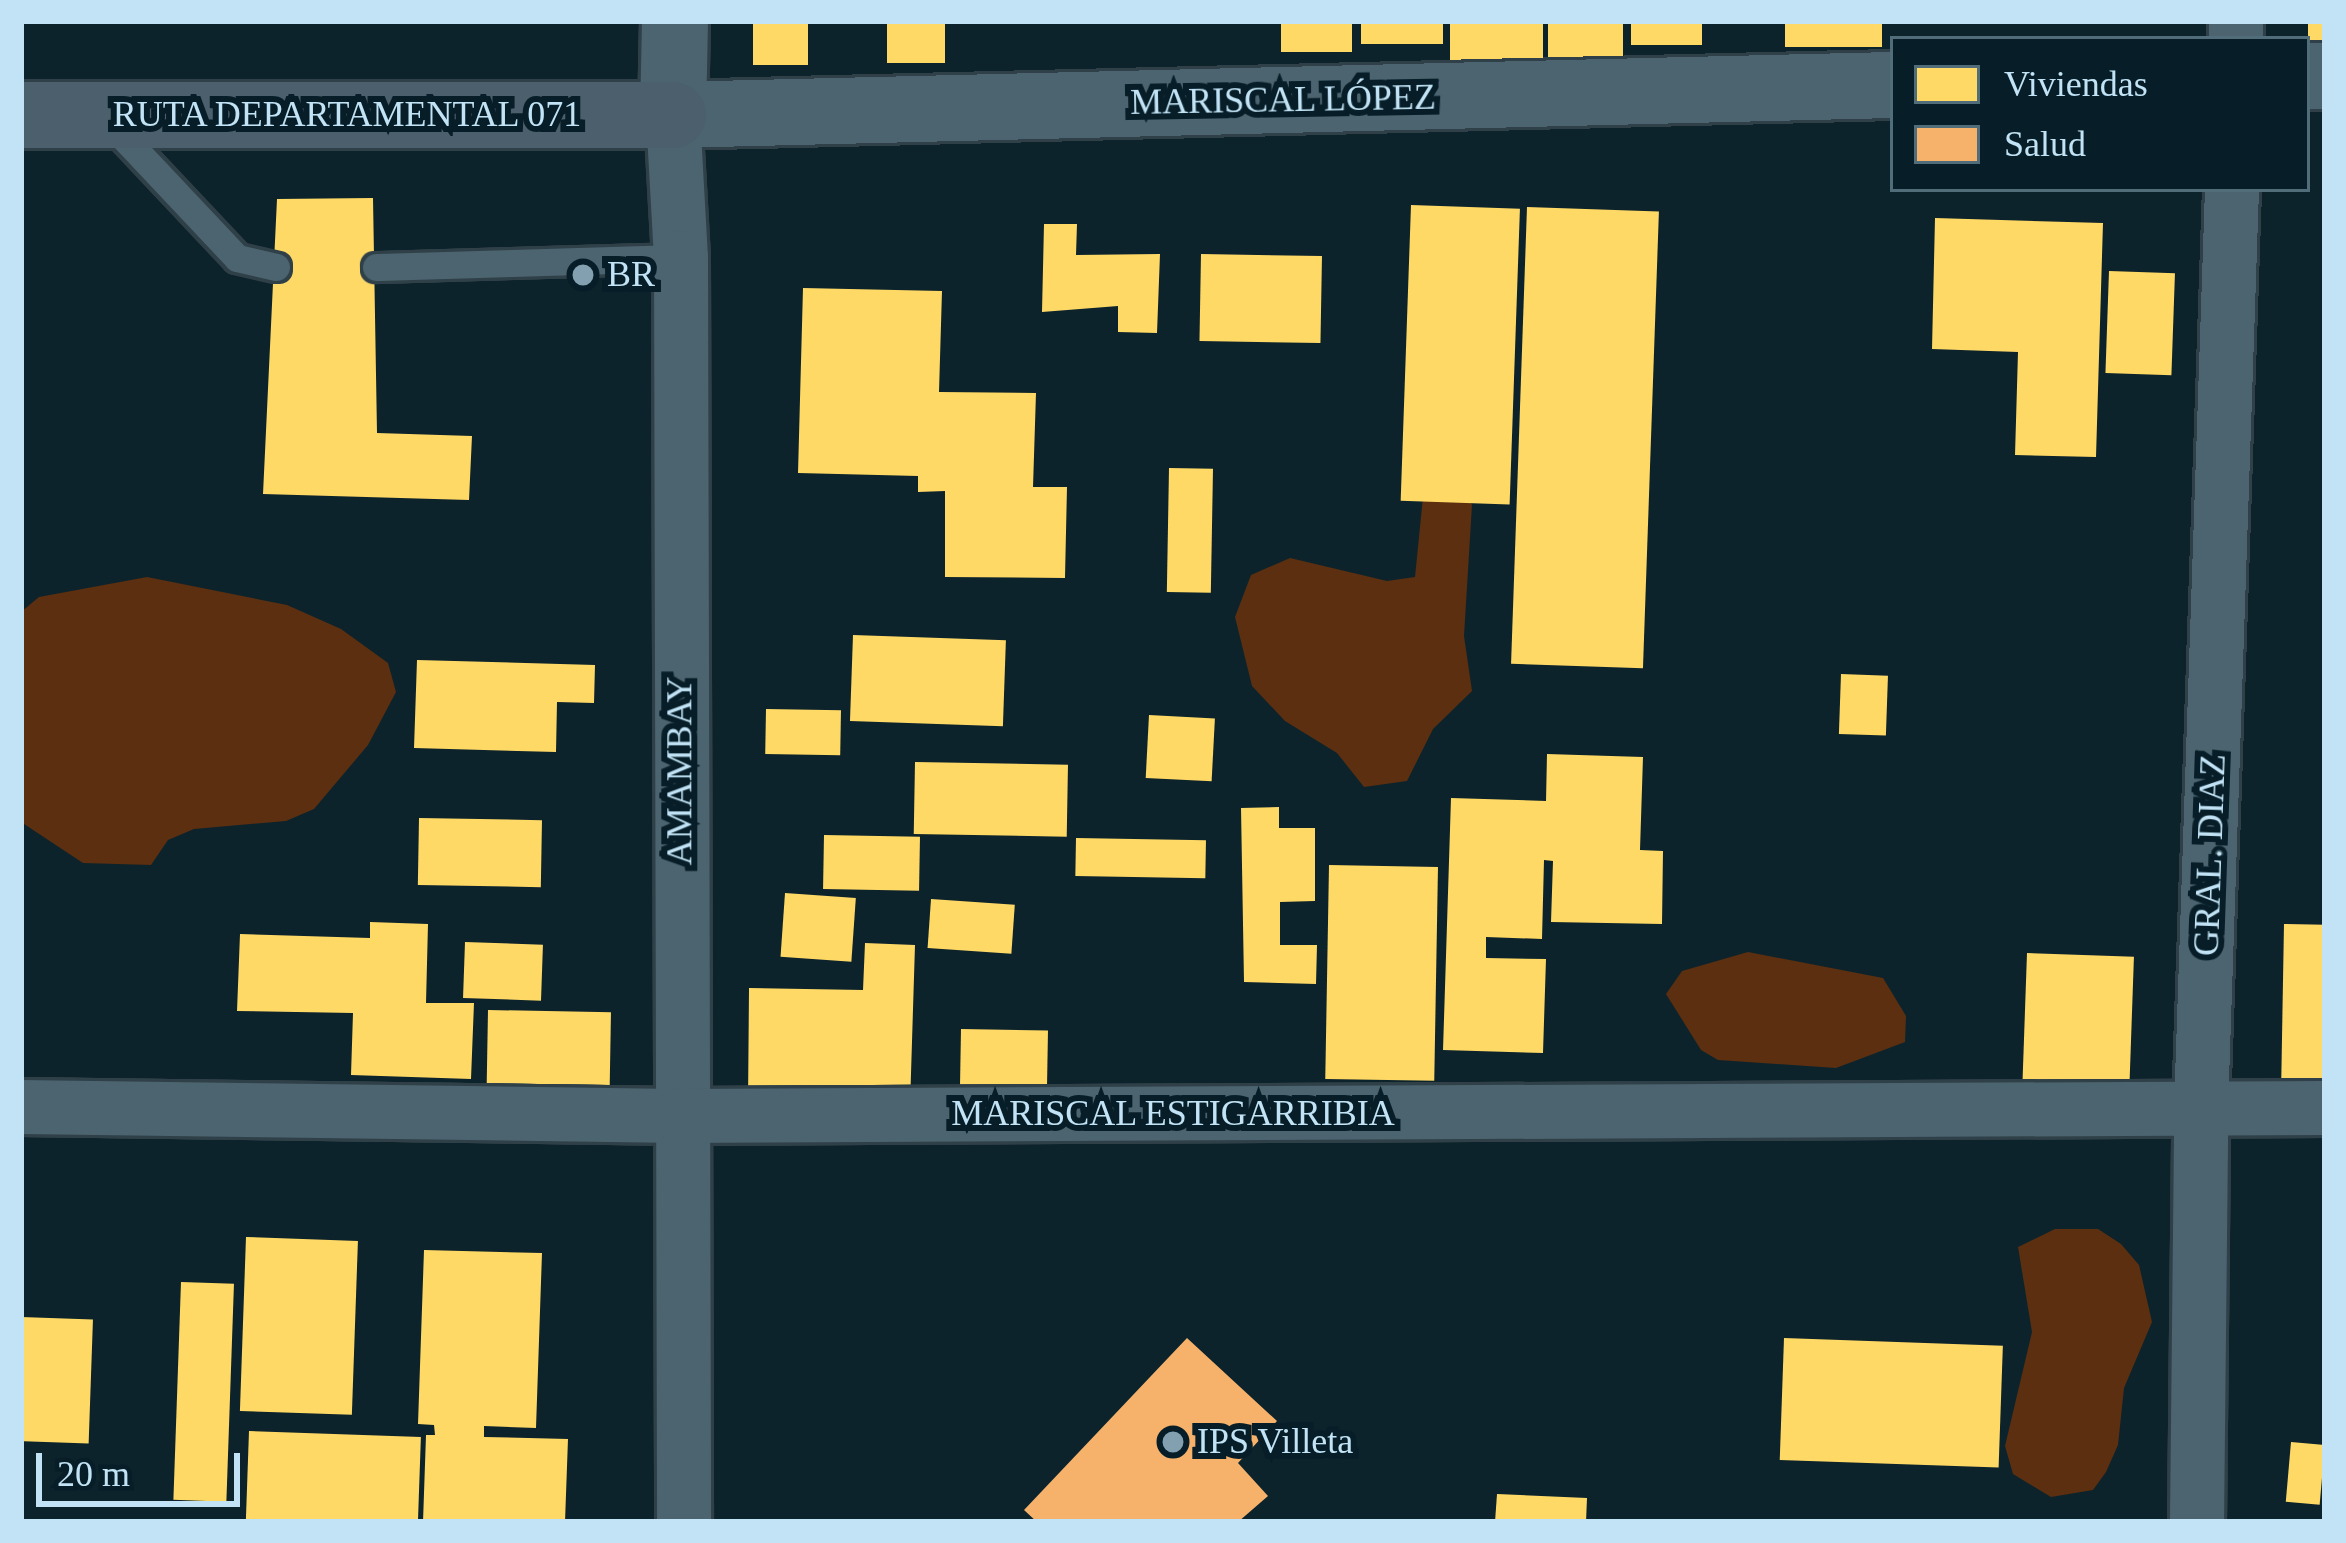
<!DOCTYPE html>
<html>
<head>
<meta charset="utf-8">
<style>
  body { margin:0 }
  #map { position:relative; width:2346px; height:1543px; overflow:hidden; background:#0d232c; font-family:"Times New Roman",serif }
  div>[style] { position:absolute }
  .green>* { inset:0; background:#5b2f0f }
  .homes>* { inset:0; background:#ffd966; transform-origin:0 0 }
  .health>* { inset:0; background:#f6b26b }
  .roads { filter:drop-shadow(3px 0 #2f4048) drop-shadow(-3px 0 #2f4048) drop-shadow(0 3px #2f4048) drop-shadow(0 -3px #2f4048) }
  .lane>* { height:27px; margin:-13.5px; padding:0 13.5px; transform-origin:13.5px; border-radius:13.5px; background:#4b646f }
  .street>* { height:54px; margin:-27px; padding:0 27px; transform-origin:27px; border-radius:27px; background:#4b646f }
  .secondary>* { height:66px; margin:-33px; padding:0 33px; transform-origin:33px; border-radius:33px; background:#4b646f }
  .primary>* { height:66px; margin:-33px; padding:0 33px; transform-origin:33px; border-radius:33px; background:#4c5f6c }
  .dots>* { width:33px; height:33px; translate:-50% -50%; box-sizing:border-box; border:6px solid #071e28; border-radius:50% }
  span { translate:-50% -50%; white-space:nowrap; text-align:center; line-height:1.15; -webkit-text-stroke:12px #071e28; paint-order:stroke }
  .street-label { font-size:36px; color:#c1e3f5 }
  .poi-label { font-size:36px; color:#c1e3f5 }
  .left { translate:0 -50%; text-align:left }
  .frame { position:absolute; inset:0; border:24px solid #c1e3f5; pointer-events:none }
  .legend { position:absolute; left:1890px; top:36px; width:420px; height:156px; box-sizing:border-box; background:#071e28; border:3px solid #516d7a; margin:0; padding:15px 21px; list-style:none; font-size:36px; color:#c1e3f5 }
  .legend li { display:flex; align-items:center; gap:24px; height:60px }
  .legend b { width:60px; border:3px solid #516d7a }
  .scale { position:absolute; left:36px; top:1453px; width:204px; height:54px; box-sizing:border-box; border:6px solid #c1e3f5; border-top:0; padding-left:15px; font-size:36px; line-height:42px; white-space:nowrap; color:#c1e3f5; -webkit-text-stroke:9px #071e28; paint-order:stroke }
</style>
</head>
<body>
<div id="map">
  <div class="green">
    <i style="clip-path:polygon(1424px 487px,1465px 493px,1472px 505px,1464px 636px,1472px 691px,1433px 729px,1407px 781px,1364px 787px,1337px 753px,1285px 721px,1252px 686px,1235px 617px,1251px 575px,1290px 558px,1387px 581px,1415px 577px)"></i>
    <i style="clip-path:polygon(147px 577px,287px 605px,341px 629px,388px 663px,396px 692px,368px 745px,314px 809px,286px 821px,194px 829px,168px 840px,151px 865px,83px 863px,21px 822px,21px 612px,39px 597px)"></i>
    <i style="clip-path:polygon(1748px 952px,1883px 978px,1906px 1016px,1905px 1042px,1836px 1068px,1718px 1060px,1701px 1050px,1666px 994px,1682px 971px)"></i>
    <i style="clip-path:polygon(2055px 1229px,2098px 1229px,2121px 1244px,2139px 1265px,2152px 1322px,2124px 1388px,2118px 1445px,2106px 1472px,2093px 1490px,2051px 1497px,2013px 1474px,2005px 1446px,2032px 1332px,2018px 1247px)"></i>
  </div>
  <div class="homes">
    <i style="left:753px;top:21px;width:55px;height:44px"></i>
    <i style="left:887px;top:21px;width:58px;height:42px"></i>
    <i style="left:1281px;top:21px;width:71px;height:31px"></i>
    <i style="left:1361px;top:21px;width:82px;height:23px"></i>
    <i style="left:1450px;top:21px;width:93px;height:42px"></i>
    <i style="left:1548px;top:21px;width:75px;height:48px"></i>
    <i style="left:1631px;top:21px;width:71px;height:24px"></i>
    <i style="left:1785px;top:21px;width:97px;height:26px"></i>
    <i style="left:2308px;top:21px;width:17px;height:30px"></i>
    <i style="clip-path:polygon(373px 198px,377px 433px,472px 436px,469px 500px,263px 494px,277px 199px)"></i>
    <i style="left:1411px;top:205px;width:109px;height:296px;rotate:2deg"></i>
    <i style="left:1527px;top:207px;width:132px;height:457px;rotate:2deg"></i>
    <i style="clip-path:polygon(1935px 218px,2103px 223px,2096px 457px,2015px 455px,2018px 352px,1932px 349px)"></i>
    <i style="clip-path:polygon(1044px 224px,1077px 224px,1076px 255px,1160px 254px,1157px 333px,1118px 332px,1118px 306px,1042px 312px)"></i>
    <i style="left:1201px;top:254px;width:121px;height:87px;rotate:1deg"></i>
    <i style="left:2109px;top:271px;width:66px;height:102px;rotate:2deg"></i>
    <i style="clip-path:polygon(803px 288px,942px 291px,939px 392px,1036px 393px,1033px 487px,1067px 487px,1065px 578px,945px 577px,945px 491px,918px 492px,918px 476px,798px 473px)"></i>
    <i style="left:1169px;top:468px;width:44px;height:124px;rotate:1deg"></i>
    <i style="left:853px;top:635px;width:153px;height:86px;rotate:2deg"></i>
    <i style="clip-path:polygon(417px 660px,595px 665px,594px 703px,557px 702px,556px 752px,414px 748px)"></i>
    <i style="left:1841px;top:674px;width:47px;height:60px;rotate:2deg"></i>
    <i style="left:766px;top:709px;width:75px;height:45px;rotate:1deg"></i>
    <i style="left:1149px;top:715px;width:66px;height:63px;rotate:3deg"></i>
    <i style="clip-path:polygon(1547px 754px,1643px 757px,1640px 850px,1663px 851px,1662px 924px,1551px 922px,1553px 861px,1544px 860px,1542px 939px,1486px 937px,1486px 958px,1546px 959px,1543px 1053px,1443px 1050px,1451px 798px,1546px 801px)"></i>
    <i style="left:915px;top:762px;width:153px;height:72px;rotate:1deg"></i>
    <i style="clip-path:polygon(1279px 807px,1279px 828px,1315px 828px,1315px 901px,1280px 902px,1280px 945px,1317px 945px,1316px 984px,1244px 982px,1241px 808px)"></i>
    <i style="left:419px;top:818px;width:123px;height:67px;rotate:1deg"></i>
    <i style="left:824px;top:835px;width:96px;height:54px;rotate:1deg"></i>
    <i style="left:1076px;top:838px;width:130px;height:38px;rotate:1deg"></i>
    <i style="left:1329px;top:865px;width:109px;height:214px;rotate:1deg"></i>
    <i style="left:785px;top:893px;width:71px;height:64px;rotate:4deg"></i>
    <i style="left:931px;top:899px;width:84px;height:49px;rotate:4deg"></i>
    <i style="clip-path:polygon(370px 922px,428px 924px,426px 1003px,474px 1003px,471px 1079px,351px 1075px,353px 1013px,237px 1011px,240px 934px,370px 938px)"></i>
    <i style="left:2284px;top:924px;width:41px;height:168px;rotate:1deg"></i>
    <i style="left:465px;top:942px;width:78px;height:56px;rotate:2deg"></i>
    <i style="clip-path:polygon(865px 943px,915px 945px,910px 1106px,748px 1104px,749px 988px,863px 990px)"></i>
    <i style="left:2027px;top:953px;width:107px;height:127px;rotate:2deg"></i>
    <i style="left:488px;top:1010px;width:123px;height:87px;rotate:1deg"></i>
    <i style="left:961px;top:1029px;width:87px;height:74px;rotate:1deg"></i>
    <i style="left:246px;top:1237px;width:112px;height:174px;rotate:2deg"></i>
    <i style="clip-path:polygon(424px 1250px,542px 1253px,536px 1428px,484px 1426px,484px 1437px,568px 1439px,565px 1522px,423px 1522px,426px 1435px,435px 1435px,434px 1425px,418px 1424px)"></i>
    <i style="left:181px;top:1282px;width:53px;height:218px;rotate:2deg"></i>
    <i style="left:21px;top:1317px;width:72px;height:124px;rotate:2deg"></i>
    <i style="left:1784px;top:1338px;width:219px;height:122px;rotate:2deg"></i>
    <i style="left:249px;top:1431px;width:172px;height:91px;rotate:2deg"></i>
    <i style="left:2291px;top:1442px;width:34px;height:60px;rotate:5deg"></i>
    <i style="clip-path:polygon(1497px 1494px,1587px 1498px,1586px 1522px,1495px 1522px)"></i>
  </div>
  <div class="health">
    <i style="clip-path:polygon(1187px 1338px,1277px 1421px,1238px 1463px,1268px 1496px,1238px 1522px,1037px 1522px,1024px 1510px)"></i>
  </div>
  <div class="roads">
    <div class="lane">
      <i style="left:110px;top:123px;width:185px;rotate:46.7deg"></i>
      <i style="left:237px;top:258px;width:40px;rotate:13deg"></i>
      <i style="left:376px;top:267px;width:305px;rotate:-1.7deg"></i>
    </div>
    <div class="street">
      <i style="left:2236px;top:21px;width:18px;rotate:90deg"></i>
      <i style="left:673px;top:115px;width:143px;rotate:86.8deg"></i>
      <i style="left:681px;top:258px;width:1264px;rotate:89.86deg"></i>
      <i style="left:21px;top:1107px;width:658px;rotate:0.78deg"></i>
      <i style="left:679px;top:1116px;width:1646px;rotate:-0.28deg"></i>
      <i style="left:2197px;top:1522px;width:413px;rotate:-89.4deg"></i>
      <i style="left:2201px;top:1109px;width:921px;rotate:-88.07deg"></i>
    </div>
    <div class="secondary">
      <i style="left:675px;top:21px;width:94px;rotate:91.2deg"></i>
      <i style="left:673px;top:115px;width:1220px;rotate:-1.41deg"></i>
      <i style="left:2307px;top:76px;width:18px"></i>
    </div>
    <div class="primary">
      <i style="left:21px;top:115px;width:652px"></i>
    </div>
  </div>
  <div class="dots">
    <i style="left:583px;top:275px;background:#82a0af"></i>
    <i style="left:1173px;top:1442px;background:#82a0af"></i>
  </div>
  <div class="street-label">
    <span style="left:1283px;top:100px;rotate:-1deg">MARISCAL LÓPEZ</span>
    <span style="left:347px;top:115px">RUTA DEPARTAMENTAL 071</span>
    <span style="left:680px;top:771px;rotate:-90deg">AMAMBAY</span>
    <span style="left:2210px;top:855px;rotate:-88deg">GRAL. DIAZ</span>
    <span style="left:1173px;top:1114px">MARISCAL ESTIGARRIBIA</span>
  </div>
  <div class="poi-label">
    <span class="left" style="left:607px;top:275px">BR</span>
    <span class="left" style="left:1197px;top:1442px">IPS Villeta</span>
  </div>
  <div class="frame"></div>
  <ul class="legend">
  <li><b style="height:33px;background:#ffd966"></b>Viviendas</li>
  <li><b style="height:33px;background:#f6b26b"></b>Salud</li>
  </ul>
  <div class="scale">20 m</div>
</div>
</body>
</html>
